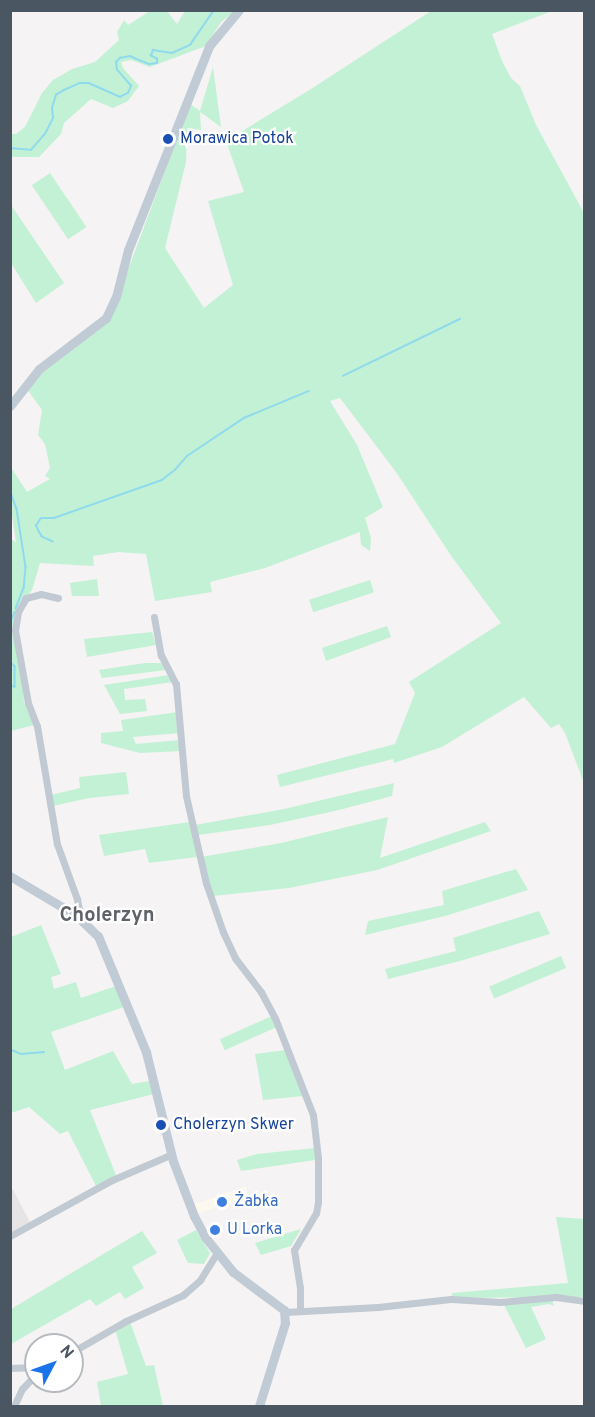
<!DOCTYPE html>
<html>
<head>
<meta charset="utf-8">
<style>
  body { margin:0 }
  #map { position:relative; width:595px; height:1417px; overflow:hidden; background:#f5f3f3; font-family:Overpass,sans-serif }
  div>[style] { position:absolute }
  .commercial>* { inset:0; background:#fdf9ef }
  .education>* { inset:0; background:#e6e4e5 }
  .green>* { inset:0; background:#c3f1d5; transform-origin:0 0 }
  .stream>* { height:1.5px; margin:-0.75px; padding:0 0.75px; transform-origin:0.75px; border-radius:0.75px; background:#90daee }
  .street>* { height:7px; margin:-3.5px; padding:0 3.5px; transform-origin:3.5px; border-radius:3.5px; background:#c1cad2 }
  .secondary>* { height:9px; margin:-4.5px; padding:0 4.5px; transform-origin:4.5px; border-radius:4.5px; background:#c1cbd6 }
  .dots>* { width:16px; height:16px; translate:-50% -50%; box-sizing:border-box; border:3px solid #fff; border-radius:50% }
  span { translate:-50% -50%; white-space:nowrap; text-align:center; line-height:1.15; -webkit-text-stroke:4.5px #fff; paint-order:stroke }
  .transit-label { font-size:16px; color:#164399 }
  .left { translate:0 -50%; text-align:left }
  .shop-label { font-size:16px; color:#366cbe }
  .quarter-label { font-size:20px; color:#5f6368; font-weight:700 }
  .frame { position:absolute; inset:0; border:12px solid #4a5661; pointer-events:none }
  .north { position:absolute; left:24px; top:1333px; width:60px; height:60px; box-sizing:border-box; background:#fff; border:2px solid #b7bbc0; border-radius:50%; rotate:49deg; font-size:16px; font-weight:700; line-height:24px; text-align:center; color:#4a5661 }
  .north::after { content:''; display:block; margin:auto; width:21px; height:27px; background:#1a73e8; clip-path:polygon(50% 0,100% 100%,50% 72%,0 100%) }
</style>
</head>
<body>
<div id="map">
  <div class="commercial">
    <i style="clip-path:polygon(246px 1186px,248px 1200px,197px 1213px,193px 1205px)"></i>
  </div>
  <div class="education">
    <i style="clip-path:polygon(10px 1184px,30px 1222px,10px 1233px)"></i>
  </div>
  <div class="green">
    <i style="clip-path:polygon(150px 11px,167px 11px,177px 24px,185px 11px,235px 11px,221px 22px,206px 46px,150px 67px,131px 60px,121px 62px,123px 68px,139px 86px,128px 101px,113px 108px,91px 99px,64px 123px,61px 134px,39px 157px,11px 157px,10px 134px,16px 134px,25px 127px,42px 93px,53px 80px,72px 69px,95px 62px,119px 40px,117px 32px,124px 20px,128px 25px)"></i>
    <i style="clip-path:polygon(431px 11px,552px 11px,492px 34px,502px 61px,511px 78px,520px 86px,536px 125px,584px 213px,584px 783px,565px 733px,559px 724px,551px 728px,524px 697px,442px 747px,394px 763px,393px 759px,280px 787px,277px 775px,395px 744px,415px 693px,409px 682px,501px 623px,452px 557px,396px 472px,340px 398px,330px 401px,357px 445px,383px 507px,365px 518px,371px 538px,370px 551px,361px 545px,360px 532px,265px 568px,210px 582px,212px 592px,155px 601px,146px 554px,118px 552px,93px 556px,94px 566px,40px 563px,32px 590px,16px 613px,24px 702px,34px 725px,11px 731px,11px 539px,16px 542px,11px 509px,10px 466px,27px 492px,50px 479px,45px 476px,50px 468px,45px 444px,38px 435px,42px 410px,27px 389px,47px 368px,110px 318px,190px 104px,200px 111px,213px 67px,221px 127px,200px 112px,201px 130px,187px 128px,186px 162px,165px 248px,204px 308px,233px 285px,208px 201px,244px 192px,226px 141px,311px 89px)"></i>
    <i style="left:50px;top:173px;width:65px;height:22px;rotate:56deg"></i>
    <i style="clip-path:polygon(11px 205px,64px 283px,36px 303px,11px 263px)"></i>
    <i style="clip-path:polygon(97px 579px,99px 596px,72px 596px,70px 583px)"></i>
    <i style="left:370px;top:580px;width:13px;height:64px;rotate:72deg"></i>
    <i style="clip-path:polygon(387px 626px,391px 637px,326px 661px,322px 648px)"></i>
    <i style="clip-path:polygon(152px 632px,156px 645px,87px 657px,84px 639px)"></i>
    <i style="clip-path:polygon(145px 663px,162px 663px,166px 670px,102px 678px,99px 670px)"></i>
    <i style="clip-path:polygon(169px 675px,173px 682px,124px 689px,125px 700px,145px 699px,147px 711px,120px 714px,104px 685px)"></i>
    <i style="clip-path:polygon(178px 712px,180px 733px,133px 737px,136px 744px,180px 740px,181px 751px,140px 753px,101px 743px,101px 733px,123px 731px,121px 720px)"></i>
    <i style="clip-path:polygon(126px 772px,129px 794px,89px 798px,53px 806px,51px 795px,80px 788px,79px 777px)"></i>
    <i style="clip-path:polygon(394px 783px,392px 796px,339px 810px,270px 825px,198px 835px,195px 825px,284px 809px)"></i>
    <i style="clip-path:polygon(388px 817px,380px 858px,485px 822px,491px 831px,377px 870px,289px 888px,213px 896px,201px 857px,281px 843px)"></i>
    <i style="clip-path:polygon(190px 822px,197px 857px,149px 863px,145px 849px,104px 856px,99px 835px)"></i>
    <i style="clip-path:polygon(516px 869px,528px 890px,445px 916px,365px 935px,368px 921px,444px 905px,442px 891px)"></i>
    <i style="clip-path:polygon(539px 911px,550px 934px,460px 961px,388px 979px,385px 969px,456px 951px,453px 938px)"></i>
    <i style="clip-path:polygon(41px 925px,61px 974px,51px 977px,54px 989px,76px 982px,81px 998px,116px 986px,124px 1007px,51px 1032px,65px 1070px,113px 1051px,132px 1084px,150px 1081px,154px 1094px,90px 1110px,116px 1175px,96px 1186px,68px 1131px,60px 1134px,29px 1107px,11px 1113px,11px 937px)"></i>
    <i style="left:561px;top:956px;width:13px;height:78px;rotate:67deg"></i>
    <i style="left:272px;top:1016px;width:12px;height:57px;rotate:66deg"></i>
    <i style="clip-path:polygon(286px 1050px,303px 1096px,263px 1100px,255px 1054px)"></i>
    <i style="clip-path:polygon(315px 1148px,315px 1160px,241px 1171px,237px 1160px,257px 1154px)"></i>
    <i style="clip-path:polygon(556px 1217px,584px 1219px,584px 1297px,452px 1298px,452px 1293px,568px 1283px)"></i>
    <i style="clip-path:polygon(301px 1229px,291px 1246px,261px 1255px,255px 1243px)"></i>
    <i style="clip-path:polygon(196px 1230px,210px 1253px,204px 1264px,188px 1263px,177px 1240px)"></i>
    <i style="clip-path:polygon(142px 1231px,157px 1253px,132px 1267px,144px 1288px,125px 1299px,120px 1292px,96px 1306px,90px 1299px,11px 1344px,11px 1309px)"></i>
    <i style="clip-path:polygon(552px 1300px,554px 1306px,549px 1304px,531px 1307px,546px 1339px,526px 1348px,504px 1305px)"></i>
    <i style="clip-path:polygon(130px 1322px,146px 1366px,154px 1365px,163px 1406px,101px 1406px,97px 1382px,128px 1374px,115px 1329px)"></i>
  </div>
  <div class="stream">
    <i style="left:10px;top:148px;width:21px;rotate:5deg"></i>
    <i style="left:31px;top:150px;width:21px;rotate:-49deg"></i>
    <i style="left:45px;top:134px;width:18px;rotate:-63deg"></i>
    <i style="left:53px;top:118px;width:10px;rotate:-96deg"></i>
    <i style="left:52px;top:108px;width:14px;rotate:-73deg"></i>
    <i style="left:56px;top:95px;width:9px;rotate:-32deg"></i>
    <i style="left:64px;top:90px;width:17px;rotate:-24deg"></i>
    <i style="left:80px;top:83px;width:9px"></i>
    <i style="left:89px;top:83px;width:34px;rotate:24deg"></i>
    <i style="left:120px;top:97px;width:9px;rotate:-27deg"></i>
    <i style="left:128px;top:93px;width:8px;rotate:-67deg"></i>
    <i style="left:131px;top:86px;width:21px;rotate:-131deg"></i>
    <i style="left:117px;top:70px;width:8px;rotate:-97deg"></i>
    <i style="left:116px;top:62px;width:6px;rotate:-45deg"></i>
    <i style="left:120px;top:58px;width:10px;rotate:-11deg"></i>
    <i style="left:130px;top:56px;width:21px;rotate:23deg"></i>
    <i style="left:149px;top:64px;width:8px;rotate:-7deg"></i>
    <i style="left:157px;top:63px;width:4px;rotate:-90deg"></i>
    <i style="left:157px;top:59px;width:7px;rotate:-153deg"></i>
    <i style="left:151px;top:56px;width:6px;rotate:-72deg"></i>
    <i style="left:153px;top:50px;width:19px;rotate:9deg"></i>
    <i style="left:172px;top:53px;width:20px;rotate:-24deg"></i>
    <i style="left:190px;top:45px;width:42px;rotate:-55.6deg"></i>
    <i style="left:343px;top:376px;width:130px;rotate:-26deg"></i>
    <i style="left:10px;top:490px;width:20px;rotate:70deg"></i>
    <i style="left:17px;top:509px;width:59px;rotate:81.2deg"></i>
    <i style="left:26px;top:567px;width:21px;rotate:95deg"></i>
    <i style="left:24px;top:588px;width:22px;rotate:111deg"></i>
    <i style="left:53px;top:542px;width:12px;rotate:-156deg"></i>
    <i style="left:42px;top:537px;width:6px;rotate:-121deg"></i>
    <i style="left:39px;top:532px;width:7px;rotate:-117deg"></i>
    <i style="left:36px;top:526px;width:9px;rotate:-58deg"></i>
    <i style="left:41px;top:518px;width:13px"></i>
    <i style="left:54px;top:518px;width:114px;rotate:-19.4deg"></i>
    <i style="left:162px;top:480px;width:16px;rotate:-38deg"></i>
    <i style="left:175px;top:470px;width:18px;rotate:-49deg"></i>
    <i style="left:187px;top:456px;width:69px;rotate:-33.7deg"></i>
    <i style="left:244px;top:418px;width:70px;rotate:-22.6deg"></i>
    <i style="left:10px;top:624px;width:12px;rotate:-70deg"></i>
    <i style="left:10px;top:662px;width:6px;rotate:39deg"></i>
    <i style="left:15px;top:666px;width:21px;rotate:90deg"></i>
    <i style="left:15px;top:687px;width:5px;rotate:-169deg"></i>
    <i style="left:10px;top:1049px;width:12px;rotate:24deg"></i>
    <i style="left:21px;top:1054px;width:23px;rotate:-5deg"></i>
  </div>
  <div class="street">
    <i style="left:58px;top:598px;width:17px;rotate:-167deg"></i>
    <i style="left:41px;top:594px;width:16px;rotate:165deg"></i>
    <i style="left:26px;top:598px;width:16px;rotate:120deg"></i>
    <i style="left:18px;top:612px;width:18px;rotate:99deg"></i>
    <i style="left:15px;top:630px;width:74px;rotate:79.9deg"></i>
    <i style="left:28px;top:703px;width:25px;rotate:69deg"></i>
    <i style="left:37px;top:726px;width:120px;rotate:80.4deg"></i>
    <i style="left:57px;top:844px;width:59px;rotate:70deg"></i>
    <i style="left:77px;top:899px;width:20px;rotate:79deg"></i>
    <i style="left:154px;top:617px;width:39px;rotate:80deg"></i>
    <i style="left:161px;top:655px;width:33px;rotate:63deg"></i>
    <i style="left:176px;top:684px;width:112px;rotate:84.9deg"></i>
    <i style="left:186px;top:796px;width:89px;rotate:77.1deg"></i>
    <i style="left:206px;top:883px;width:52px;rotate:70.9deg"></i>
    <i style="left:223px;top:932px;width:29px;rotate:65deg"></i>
    <i style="left:235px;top:958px;width:43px;rotate:52.6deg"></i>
    <i style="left:261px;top:992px;width:30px;rotate:62deg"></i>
    <i style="left:275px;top:1018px;width:104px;rotate:68.6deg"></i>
    <i style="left:313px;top:1115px;width:43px;rotate:83.4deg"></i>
    <i style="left:318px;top:1158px;width:44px;rotate:90deg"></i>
    <i style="left:318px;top:1202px;width:11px;rotate:100deg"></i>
    <i style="left:316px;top:1213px;width:43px;rotate:120.7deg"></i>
    <i style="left:294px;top:1250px;width:38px;rotate:81deg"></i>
    <i style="left:300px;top:1288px;width:22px;rotate:90deg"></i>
    <i style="left:10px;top:1236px;width:116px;rotate:-28.8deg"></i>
    <i style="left:112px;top:1180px;width:65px;rotate:-23.4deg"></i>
    <i style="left:285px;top:1312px;width:93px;rotate:-3.1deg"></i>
    <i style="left:378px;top:1307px;width:73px;rotate:-6.3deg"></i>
    <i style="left:451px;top:1299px;width:49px;rotate:3.5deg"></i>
    <i style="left:500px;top:1302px;width:56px;rotate:-5.1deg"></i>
    <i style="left:556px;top:1297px;width:28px;rotate:8deg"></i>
    <i style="left:72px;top:1352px;width:62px;rotate:-29.9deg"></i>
    <i style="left:126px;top:1321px;width:63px;rotate:-24.5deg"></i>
    <i style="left:183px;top:1295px;width:23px;rotate:-41deg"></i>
    <i style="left:200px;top:1280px;width:32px;rotate:-58deg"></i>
    <i style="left:10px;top:1368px;width:26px;rotate:-2deg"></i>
    <i style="left:14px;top:1406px;width:19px;rotate:-65deg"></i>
    <i style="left:22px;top:1389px;width:21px;rotate:-47deg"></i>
  </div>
  <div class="secondary">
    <i style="left:10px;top:406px;width:47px;rotate:-51.9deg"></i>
    <i style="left:39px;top:369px;width:84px;rotate:-37.3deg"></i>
    <i style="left:106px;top:318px;width:23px;rotate:-65deg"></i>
    <i style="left:116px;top:297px;width:49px;rotate:-75.7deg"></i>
    <i style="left:128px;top:250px;width:219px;rotate:-68.3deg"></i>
    <i style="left:209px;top:46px;width:47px;rotate:-50.2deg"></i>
    <i style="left:10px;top:876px;width:78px;rotate:30.8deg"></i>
    <i style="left:77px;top:916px;width:29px;rotate:44deg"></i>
    <i style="left:98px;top:936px;width:126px;rotate:67.5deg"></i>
    <i style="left:146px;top:1052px;width:112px;rotate:76.1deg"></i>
    <i style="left:173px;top:1161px;width:59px;rotate:69.1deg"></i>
    <i style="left:194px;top:1216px;width:24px;rotate:62deg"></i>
    <i style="left:205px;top:1237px;width:45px;rotate:51.3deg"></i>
    <i style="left:233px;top:1272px;width:64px;rotate:36.7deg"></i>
    <i style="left:284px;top:1310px;width:13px;rotate:86deg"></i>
    <i style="left:285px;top:1323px;width:87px;rotate:107.4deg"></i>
  </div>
  <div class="dots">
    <i style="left:168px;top:139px;background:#1a4fb4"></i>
    <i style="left:161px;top:1125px;background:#1a4fb4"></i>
    <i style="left:222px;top:1202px;background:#3f7fe0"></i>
    <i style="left:215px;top:1230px;background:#3f7fe0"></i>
  </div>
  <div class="transit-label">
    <span class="left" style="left:180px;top:139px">Morawica Potok</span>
    <span class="left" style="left:173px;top:1125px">Cholerzyn Skwer</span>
  </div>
  <div class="shop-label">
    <span class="left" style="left:234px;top:1202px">Żabka</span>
    <span class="left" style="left:227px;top:1230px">U Lorka</span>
  </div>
  <div class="quarter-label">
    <span style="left:107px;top:916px">Cholerzyn</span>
  </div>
  <div class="frame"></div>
  <div class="north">N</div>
</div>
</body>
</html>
